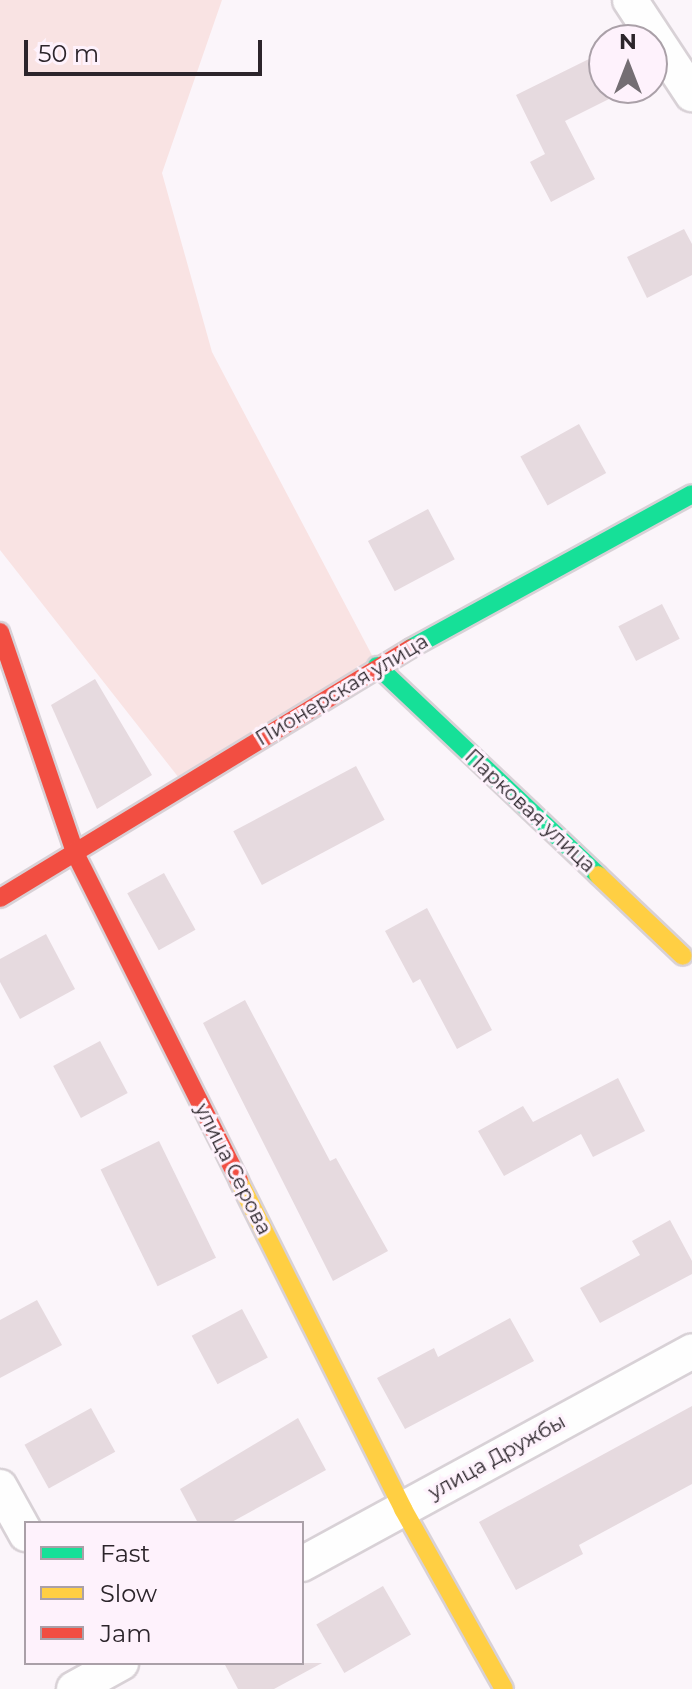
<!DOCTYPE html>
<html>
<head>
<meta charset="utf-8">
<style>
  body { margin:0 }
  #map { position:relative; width:692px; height:1689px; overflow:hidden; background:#fbf5fa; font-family:Montserrat,sans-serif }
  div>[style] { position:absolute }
  .green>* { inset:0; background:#f9e3e3 }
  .building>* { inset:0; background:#e6dadf; transform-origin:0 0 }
  .roads { filter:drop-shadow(2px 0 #d8d1d6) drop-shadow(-2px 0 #d8d1d6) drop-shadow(0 2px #d8d1d6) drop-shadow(0 -2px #d8d1d6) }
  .street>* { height:34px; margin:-17px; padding:0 17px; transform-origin:17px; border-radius:17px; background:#fefefe }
  .fast>* { height:18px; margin:-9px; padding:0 9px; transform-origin:9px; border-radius:9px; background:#16e098 }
  .slow>* { height:18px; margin:-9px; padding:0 9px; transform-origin:9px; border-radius:9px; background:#ffcf43 }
  .jam>* { height:18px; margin:-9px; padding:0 9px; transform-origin:9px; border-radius:9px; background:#f24e42 }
  span { translate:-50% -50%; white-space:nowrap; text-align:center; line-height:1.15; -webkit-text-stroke:6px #fef2fc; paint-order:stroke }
  .street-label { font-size:20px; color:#2c252b }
  .legend { position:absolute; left:24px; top:1521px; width:280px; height:144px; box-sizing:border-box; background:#fef2fc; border:2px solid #aaa0a8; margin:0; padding:10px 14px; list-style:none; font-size:24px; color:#2c252b }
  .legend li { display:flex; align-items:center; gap:16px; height:40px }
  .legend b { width:40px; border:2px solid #aaa0a8 }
  .north { position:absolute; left:588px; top:24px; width:80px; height:80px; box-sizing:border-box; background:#fef2fc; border:2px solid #aaa0a8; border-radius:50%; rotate:0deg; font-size:22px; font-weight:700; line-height:32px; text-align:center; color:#2c252b }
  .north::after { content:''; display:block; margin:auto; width:28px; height:36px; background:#746e73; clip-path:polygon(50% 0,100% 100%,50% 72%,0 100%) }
  .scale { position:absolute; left:24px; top:40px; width:238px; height:36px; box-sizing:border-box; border:4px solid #2c252b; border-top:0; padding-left:10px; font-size:24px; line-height:28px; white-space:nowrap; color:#2c252b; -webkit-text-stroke:6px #fef2fc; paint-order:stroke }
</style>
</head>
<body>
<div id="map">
  <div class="green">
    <i style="clip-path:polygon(0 0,222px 0,162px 173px,212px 352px,374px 659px,179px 778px,0 550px)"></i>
  </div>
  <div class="building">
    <i style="clip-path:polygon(589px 59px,609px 99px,565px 121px,595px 179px,551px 202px,530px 162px,545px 154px,516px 95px)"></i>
    <i style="clip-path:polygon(684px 229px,692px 244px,692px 275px,647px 298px,627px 257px)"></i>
    <i style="left:579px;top:424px;width:56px;height:67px;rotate:61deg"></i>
    <i style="left:428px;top:509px;width:57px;height:68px;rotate:62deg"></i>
    <i style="left:662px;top:604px;width:39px;height:49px;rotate:63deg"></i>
    <i style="clip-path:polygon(95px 679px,152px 775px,97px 809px,51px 705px)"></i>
    <i style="left:356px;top:766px;width:61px;height:139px;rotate:62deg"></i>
    <i style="left:164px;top:873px;width:65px;height:42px;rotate:61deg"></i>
    <i style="clip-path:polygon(427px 908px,492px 1030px,457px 1049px,420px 979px,413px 983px,385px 931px)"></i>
    <i style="clip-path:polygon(46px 934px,75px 989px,20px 1019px,0 982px,0 959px)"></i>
    <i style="clip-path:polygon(245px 1000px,330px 1161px,336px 1158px,388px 1251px,333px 1281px,203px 1023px)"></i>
    <i style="left:100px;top:1041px;width:59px;height:53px;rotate:62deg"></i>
    <i style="clip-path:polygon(618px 1078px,645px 1131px,593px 1157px,581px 1134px,504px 1176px,478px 1131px,523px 1106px,533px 1122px)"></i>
    <i style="left:159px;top:1141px;width:130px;height:65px;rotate:64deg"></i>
    <i style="clip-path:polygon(670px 1220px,692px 1261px,692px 1274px,600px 1323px,580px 1288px,640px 1255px,632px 1241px)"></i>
    <i style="clip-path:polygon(37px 1300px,62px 1345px,0 1378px,0 1320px)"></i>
    <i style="left:242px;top:1309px;width:55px;height:57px;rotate:62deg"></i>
    <i style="clip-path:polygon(510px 1318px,534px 1361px,405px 1429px,377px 1378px,434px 1348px,438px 1357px)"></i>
    <i style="clip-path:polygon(692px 1406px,692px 1484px,579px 1545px,583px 1554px,516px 1590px,479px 1522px)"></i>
    <i style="left:91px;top:1408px;width:50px;height:76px;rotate:61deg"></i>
    <i style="clip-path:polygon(298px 1418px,326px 1470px,230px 1523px,198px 1523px,180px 1489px)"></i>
    <i style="left:383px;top:1586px;width:56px;height:77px;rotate:60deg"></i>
    <i style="clip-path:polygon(224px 1663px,322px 1663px,274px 1689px,238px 1689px)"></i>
  </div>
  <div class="roads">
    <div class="street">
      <i style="left:630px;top:0;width:113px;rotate:56.6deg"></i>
      <i style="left:0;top:1487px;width:54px;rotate:61deg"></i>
      <i style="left:302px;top:1564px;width:444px;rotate:-28.6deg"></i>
      <i style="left:74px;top:1689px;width:54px;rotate:-29deg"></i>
    </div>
    <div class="fast">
      <i style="left:411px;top:648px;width:320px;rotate:-28.7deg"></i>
      <i style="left:377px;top:666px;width:304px;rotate:43.4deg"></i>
    </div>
    <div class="slow">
      <i style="left:598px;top:875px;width:117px;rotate:43.6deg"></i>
      <i style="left:239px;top:1181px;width:367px;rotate:63.4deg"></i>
      <i style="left:403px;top:1509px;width:206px;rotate:60.7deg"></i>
    </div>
    <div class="jam">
      <i style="left:0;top:632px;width:236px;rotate:71.2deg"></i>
      <i style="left:76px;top:855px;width:364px;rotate:63.4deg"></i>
      <i style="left:0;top:898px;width:481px;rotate:-31.3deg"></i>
    </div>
  </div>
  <div class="street-label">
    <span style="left:342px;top:690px;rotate:-31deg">Пионерская улица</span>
    <span style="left:530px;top:811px;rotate:43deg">Парковая улица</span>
    <span style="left:233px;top:1169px;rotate:63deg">улица Серова</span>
    <span style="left:497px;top:1457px;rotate:-29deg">улица Дружбы</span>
  </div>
  <ul class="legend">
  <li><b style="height:10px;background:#16e098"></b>Fast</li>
  <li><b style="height:10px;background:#ffcf43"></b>Slow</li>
  <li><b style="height:10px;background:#f24e42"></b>Jam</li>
  </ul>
  <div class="north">N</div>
  <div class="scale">50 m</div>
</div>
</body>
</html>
